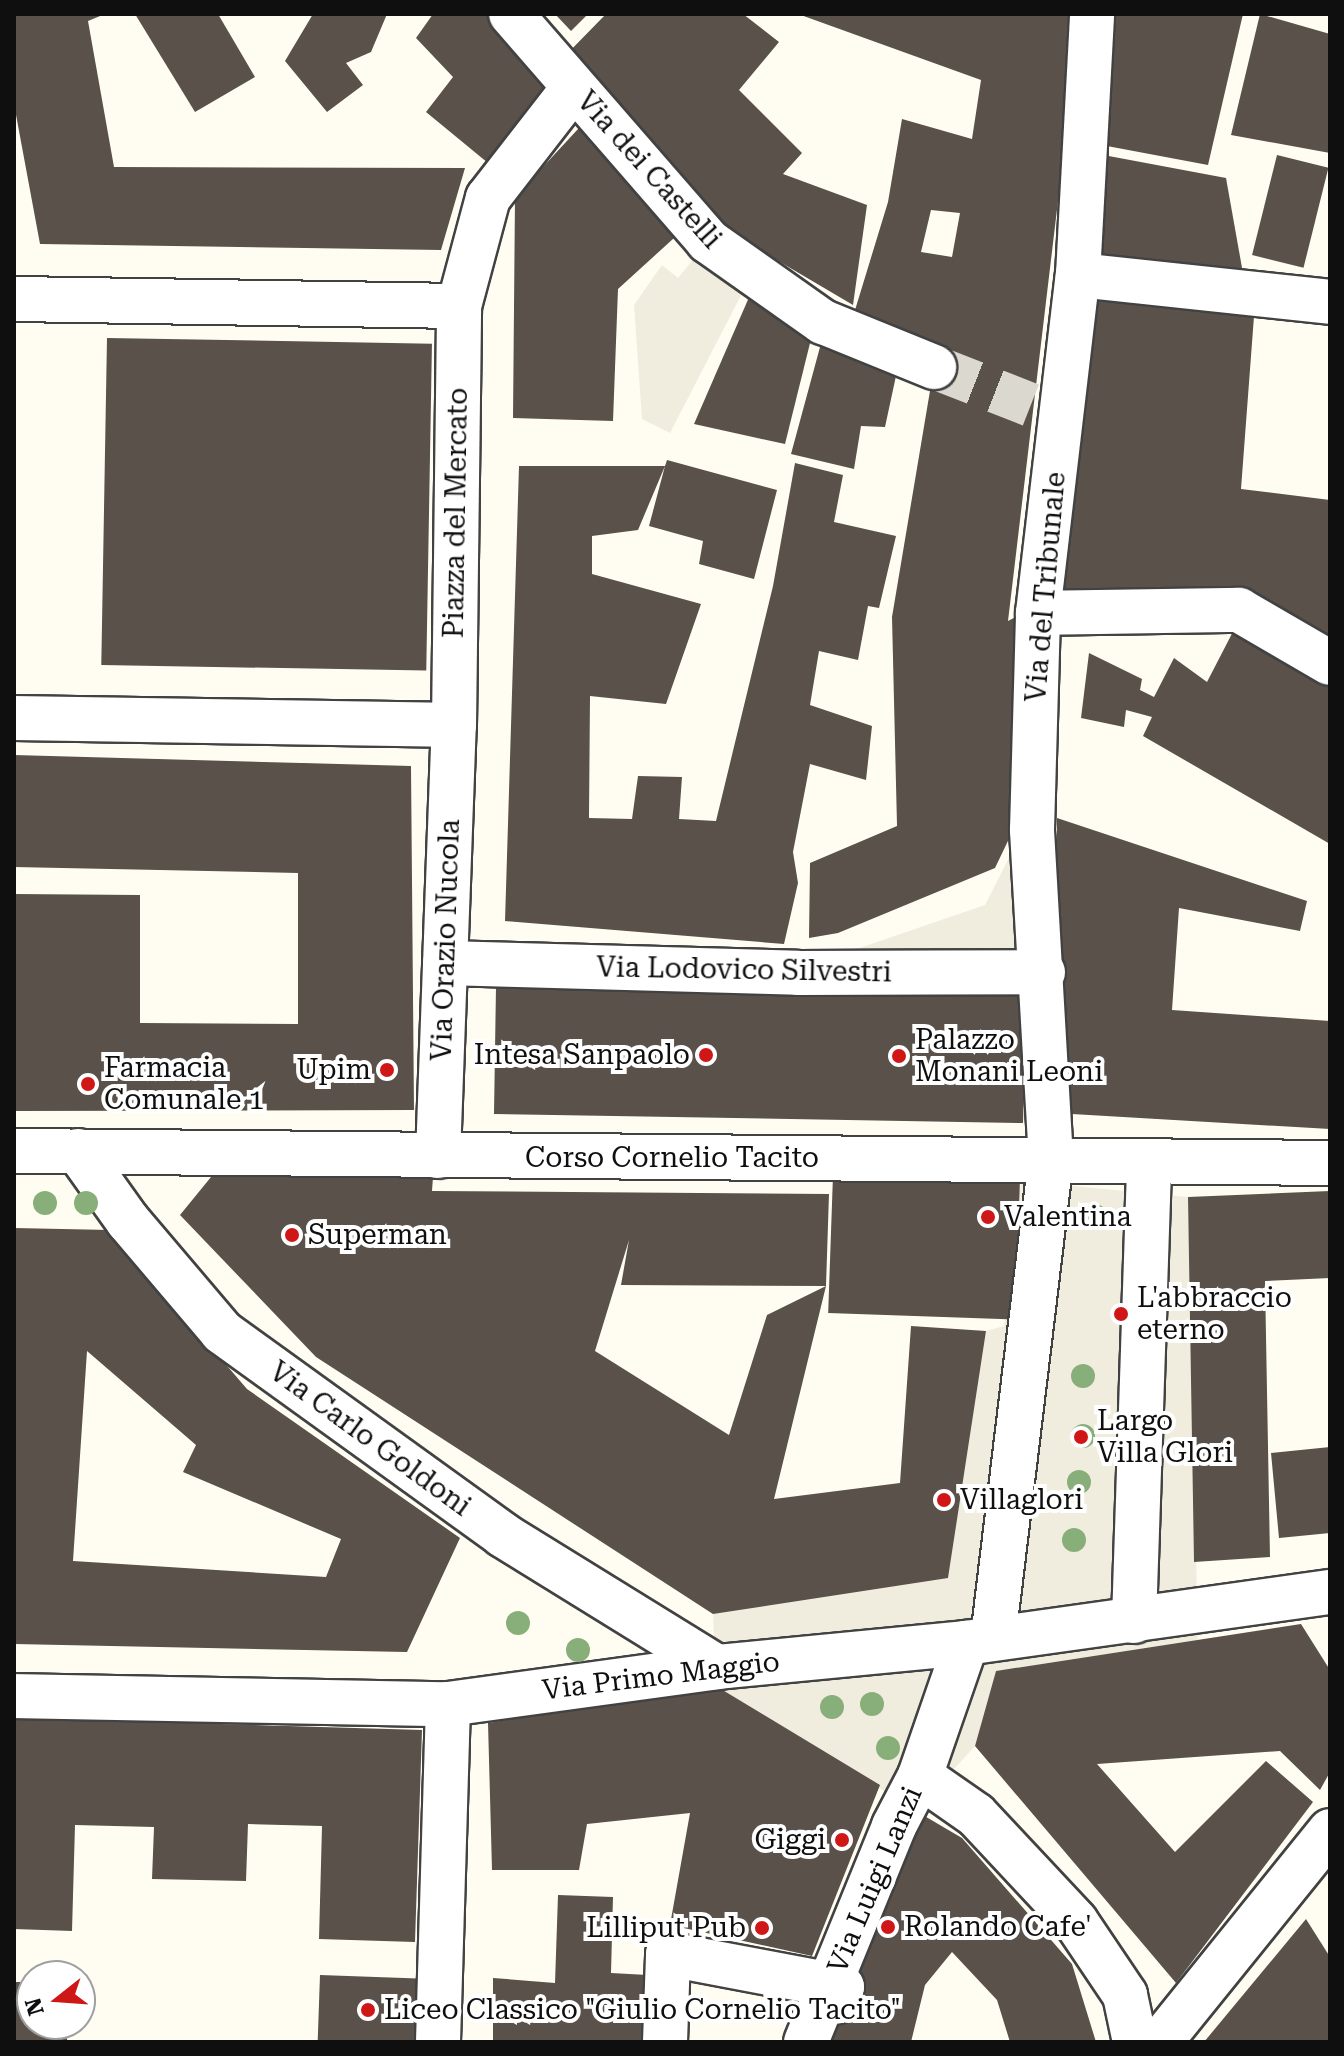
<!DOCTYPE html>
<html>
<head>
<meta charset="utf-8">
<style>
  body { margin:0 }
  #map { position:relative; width:1344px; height:2056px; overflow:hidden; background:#fffdf1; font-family:"Roboto Serif",serif }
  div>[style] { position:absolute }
  .plaza>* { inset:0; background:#f1edde }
  .building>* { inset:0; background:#59514a; transform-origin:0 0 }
  .street-tunnel>* { height:44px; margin-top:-22px; transform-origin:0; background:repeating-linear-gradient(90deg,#dbd9cf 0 44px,transparent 0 66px) }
  .roads { filter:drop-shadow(2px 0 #424242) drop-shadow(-2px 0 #424242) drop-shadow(0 2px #424242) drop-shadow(0 -2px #424242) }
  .street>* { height:44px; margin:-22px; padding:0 22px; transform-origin:22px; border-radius:22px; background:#fff }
  .trees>* { width:24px; height:24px; margin:-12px; border-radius:50%; background:#88af79 }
  .dots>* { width:22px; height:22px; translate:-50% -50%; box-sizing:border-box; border:4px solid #fff; border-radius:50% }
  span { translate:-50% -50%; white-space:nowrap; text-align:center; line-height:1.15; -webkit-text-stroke:8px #fff; paint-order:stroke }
  .street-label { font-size:28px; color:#0f0f0f }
  .poi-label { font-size:28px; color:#0f0f0f }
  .left { translate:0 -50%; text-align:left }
  .right { translate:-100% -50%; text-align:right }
  .frame { position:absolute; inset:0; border:16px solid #0f0f0f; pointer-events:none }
  .north { position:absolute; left:16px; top:1960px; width:80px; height:80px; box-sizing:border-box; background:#fff; border:2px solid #9f9f9f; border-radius:50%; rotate:253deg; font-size:22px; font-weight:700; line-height:32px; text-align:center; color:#0f0f0f }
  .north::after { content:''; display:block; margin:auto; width:28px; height:36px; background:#d01718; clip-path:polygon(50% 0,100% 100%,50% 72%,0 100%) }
</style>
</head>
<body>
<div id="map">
  <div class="plaza">
    <i style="clip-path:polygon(708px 241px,752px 274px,670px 433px,642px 419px,634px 305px,662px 265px,678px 278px)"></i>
    <i style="clip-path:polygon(1022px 832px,1043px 972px,839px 955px,985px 905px)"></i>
    <i style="clip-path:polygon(1020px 1181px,1188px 1197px,1198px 1640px,996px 1671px,975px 1746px,916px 1811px,716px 1686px,713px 1614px,948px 1577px,986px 1331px,1004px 1326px)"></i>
  </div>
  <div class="building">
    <i style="clip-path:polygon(14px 14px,105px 14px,88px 21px,114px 167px,465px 168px,441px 250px,40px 244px,14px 104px)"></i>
    <i style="clip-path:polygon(135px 14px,218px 14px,255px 77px,195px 112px)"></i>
    <i style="clip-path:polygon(313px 14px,387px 14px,371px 52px,346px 63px,363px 85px,327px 112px,285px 61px)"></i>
    <i style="clip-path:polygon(433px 14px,494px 14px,553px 88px,488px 163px,426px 112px,453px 77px,416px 38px)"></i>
    <i style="clip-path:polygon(555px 14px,588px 14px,571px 31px)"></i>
    <i style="clip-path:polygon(606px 14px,743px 14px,779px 42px,739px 90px,802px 153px,783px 174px,867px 205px,853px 305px,719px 226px,563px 58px)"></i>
    <i style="clip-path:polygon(evenodd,798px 14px,1075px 14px,1063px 159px,1008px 621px,1027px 611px,1018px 820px,995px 868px,838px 933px,809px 938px,810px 863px,897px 826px,892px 617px,934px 367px,852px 320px,888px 202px,902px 119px,972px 139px,981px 80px,798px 14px,931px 210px,960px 213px,952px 257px,921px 252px,931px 210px)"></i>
    <i style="clip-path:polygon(1102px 14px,1243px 14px,1208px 165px,1091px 143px)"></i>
    <i style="clip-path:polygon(1260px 14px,1330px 34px,1330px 153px,1231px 135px)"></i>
    <i style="clip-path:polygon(591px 115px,685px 228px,618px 289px,613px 421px,513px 418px,515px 197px)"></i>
    <i style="clip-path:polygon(1098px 154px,1226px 178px,1244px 279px,1089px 260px)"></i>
    <i style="left:1277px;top:155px;width:53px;height:103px;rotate:14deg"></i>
    <i style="clip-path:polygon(1092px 289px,1255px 303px,1241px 489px,1330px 500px,1330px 637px,1254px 593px,1056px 595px)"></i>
    <i style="clip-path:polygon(750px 295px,815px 323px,785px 444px,694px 424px)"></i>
    <i style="clip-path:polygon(823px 336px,899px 362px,885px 427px,861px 426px,854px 469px,791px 454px)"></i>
    <i style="left:107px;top:338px;width:325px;height:327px;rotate:1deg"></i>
    <i style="clip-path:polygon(667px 460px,777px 490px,754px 579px,699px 564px,703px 541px,649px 526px,665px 466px,638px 530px,592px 536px,592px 574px,701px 604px,666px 704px,590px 696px,589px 818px,632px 819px,638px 776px,682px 777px,679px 819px,716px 821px,773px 586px,795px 463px,843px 475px,834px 522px,896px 536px,879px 608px,868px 606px,858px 660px,819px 651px,810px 705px,872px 726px,866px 780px,810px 764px,793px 852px,798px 883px,784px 944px,505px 921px,519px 466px,665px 466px)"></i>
    <i style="clip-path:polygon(1239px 620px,1330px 681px,1330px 844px,1143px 736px,1152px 717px,1126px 710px,1124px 727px,1081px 718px,1089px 653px,1142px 679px,1140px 690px,1154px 697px,1174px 658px,1207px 682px)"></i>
    <i style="clip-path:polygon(14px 755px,411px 766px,414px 1110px,14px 1111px,14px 894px,140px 895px,140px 1023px,298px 1024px,298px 873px,14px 867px)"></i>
    <i style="clip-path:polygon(1057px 818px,1307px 901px,1300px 931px,1179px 908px,1172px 1010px,1330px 1021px,1330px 1129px,1055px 1113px)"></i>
    <i style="clip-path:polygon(774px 986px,1027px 993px,1023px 1123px,494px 1114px,496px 987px)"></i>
    <i style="clip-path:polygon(220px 1166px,433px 1177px,432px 1191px,829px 1194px,826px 1286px,621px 1285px,629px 1240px,595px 1351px,729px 1435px,767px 1315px,826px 1286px,774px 1499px,900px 1483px,911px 1326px,986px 1331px,948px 1578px,713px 1614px,316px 1357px,180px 1215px)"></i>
    <i style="left:833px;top:1175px;width:187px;height:138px;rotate:2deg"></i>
    <i style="clip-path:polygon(1330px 1191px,1330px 1278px,1265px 1281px,1270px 1557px,1194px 1562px,1188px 1197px)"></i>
    <i style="clip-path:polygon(evenodd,14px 1228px,110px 1230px,247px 1389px,460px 1538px,407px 1652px,14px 1644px,14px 1228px,87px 1351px,196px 1445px,183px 1472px,341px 1539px,326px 1577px,73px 1561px,87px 1351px)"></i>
    <i style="clip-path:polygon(1330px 1447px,1330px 1533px,1279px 1538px,1271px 1453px)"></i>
    <i style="clip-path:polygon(1301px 1624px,1330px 1670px,1330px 1772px,1320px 1790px,1280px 1751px,1097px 1764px,1175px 1852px,1266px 1761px,1313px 1802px,1176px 1983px,975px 1746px,996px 1671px)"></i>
    <i style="clip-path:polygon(716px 1686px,880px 1785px,812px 1956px,670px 1925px,690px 1813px,587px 1824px,579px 1870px,492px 1870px,488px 1723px)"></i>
    <i style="clip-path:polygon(14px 1718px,422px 1730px,415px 1942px,319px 1939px,322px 1826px,248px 1824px,246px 1881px,152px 1879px,154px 1827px,75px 1825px,72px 1931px,14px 1929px)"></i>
    <i style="clip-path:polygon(916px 1811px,962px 1838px,1072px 1964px,1096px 2042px,1010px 2042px,997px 2000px,952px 1952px,925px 1985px,911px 2042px,824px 2042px)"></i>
    <i style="clip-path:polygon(558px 1895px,613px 1897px,611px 1973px,666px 1976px,664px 2042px,493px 2042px,493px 1978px,555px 1983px)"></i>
    <i style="clip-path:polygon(1306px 1919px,1330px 1957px,1330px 2042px,1204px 2042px)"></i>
    <i style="left:320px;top:1975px;width:98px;height:67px;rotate:2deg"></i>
    <i style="clip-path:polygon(14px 1982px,32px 1982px,32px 2024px,67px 2024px,67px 2042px,14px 2042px)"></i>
  </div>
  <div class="street-tunnel">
    <i style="left:934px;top:367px;width:104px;rotate:21.4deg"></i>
  </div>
  <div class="roads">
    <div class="street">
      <i style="left:511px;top:14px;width:301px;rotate:49deg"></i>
      <i style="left:708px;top:241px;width:141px;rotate:35.2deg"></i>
      <i style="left:823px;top:322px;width:120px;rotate:22.1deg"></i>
      <i style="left:1078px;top:275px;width:253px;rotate:6.1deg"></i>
      <i style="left:14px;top:299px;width:445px;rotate:0.9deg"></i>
      <i style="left:1038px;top:613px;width:201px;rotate:-0.9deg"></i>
      <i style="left:1239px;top:610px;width:105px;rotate:30.2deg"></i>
      <i style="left:14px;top:718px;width:440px;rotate:0.9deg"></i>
      <i style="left:454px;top:725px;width:419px;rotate:-89.3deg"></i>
      <i style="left:459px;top:306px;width:112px;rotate:-75deg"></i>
      <i style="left:488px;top:198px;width:140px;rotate:-52.2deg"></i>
      <i style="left:445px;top:963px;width:353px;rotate:1.6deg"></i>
      <i style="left:798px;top:973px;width:245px;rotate:-0.2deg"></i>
      <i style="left:14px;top:1151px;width:1316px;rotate:0.52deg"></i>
      <i style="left:78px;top:1151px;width:86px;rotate:54.5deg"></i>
      <i style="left:128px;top:1221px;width:145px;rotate:49.7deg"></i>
      <i style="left:222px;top:1332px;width:347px;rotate:35.8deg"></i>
      <i style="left:503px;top:1535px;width:251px;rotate:31.7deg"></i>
      <i style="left:438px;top:1156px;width:431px;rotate:-87.9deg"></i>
      <i style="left:1134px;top:1621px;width:460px;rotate:-88.1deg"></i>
      <i style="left:993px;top:1638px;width:482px;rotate:-83.1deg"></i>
      <i style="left:1051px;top:1160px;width:331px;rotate:-93.3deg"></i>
      <i style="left:1032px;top:830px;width:217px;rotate:-88.4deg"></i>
      <i style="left:1038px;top:613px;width:340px;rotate:-83.3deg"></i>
      <i style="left:1078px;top:275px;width:261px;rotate:-86.9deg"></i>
      <i style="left:14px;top:1696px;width:434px;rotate:1.1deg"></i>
      <i style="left:448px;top:1704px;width:272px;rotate:-7.8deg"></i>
      <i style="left:717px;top:1667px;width:250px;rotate:-5.5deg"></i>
      <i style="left:966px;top:1643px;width:368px;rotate:-8deg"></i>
      <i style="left:920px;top:1776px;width:68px;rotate:34.9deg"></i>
      <i style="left:976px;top:1815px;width:146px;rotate:46.9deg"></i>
      <i style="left:1076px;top:1922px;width:88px;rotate:56.1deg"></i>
      <i style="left:1125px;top:1995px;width:48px;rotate:78deg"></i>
      <i style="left:438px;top:2042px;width:338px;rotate:-88.3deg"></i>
      <i style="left:665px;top:2042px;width:88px;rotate:-88deg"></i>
      <i style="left:668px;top:1954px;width:177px;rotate:10.7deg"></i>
      <i style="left:842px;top:1987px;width:16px;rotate:112deg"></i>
      <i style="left:806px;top:2042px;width:233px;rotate:-67.8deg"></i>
      <i style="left:894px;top:1826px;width:56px;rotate:-62.5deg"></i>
      <i style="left:920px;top:1776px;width:141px;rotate:-70.9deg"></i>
      <i style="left:1160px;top:2042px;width:271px;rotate:-51.1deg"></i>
    </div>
  </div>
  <div class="trees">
    <i style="left:45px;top:1203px"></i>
    <i style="left:86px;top:1203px"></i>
    <i style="left:1095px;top:1216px"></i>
    <i style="left:1083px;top:1376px"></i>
    <i style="left:1083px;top:1436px"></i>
    <i style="left:1079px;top:1482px"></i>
    <i style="left:1074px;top:1540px"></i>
    <i style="left:518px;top:1623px"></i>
    <i style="left:578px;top:1650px"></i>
    <i style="left:872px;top:1704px"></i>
    <i style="left:832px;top:1707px"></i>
    <i style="left:888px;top:1748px"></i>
  </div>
  <div class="dots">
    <i style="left:706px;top:1055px;background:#d01718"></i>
    <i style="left:899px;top:1056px;background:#d01718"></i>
    <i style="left:387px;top:1070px;background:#d01718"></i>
    <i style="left:88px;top:1084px;background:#d01718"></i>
    <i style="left:988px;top:1217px;background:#d01718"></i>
    <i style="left:292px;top:1235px;background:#d01718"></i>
    <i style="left:1121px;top:1314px;background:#d01718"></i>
    <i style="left:1081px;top:1437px;background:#d01718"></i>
    <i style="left:944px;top:1500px;background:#d01718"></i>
    <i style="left:842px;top:1840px;background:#d01718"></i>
    <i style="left:888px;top:1927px;background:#d01718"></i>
    <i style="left:762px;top:1928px;background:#d01718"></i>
    <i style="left:368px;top:2010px;background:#d01718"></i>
  </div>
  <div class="street-label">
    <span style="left:649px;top:170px;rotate:48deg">Via dei Castelli</span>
    <span style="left:456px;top:513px;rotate:-89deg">Piazza del Mercato</span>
    <span style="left:1046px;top:587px;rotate:-85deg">Via del Tribunale</span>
    <span style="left:446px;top:940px;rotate:-88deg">Via Orazio Nucola</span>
    <span style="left:744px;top:970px;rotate:1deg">Via Lodovico Silvestri</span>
    <span style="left:672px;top:1158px">Corso Cornelio Tacito</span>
    <span style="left:370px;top:1439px;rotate:36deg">Via Carlo Goldoni</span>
    <span style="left:661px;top:1676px;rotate:-7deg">Via Primo Maggio</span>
    <span style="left:875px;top:1880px;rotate:-67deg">Via Luigi Lanzi</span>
  </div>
  <div class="poi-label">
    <span class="left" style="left:915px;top:1056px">Palazzo<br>Monani Leoni</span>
    <span class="right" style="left:690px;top:1055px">Intesa Sanpaolo</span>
    <span class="left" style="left:104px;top:1084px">Farmacia<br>Comunale 1</span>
    <span class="right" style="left:371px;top:1070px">Upim</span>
    <span class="left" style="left:1004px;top:1217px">Valentina</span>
    <span class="left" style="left:308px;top:1235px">Superman</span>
    <span class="left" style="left:1137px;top:1314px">L'abbraccio<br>eterno</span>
    <span class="left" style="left:1097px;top:1437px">Largo<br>Villa Glori</span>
    <span class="left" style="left:960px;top:1500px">Villaglori</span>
    <span class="right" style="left:826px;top:1840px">Giggi</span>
    <span class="left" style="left:904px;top:1927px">Rolando Cafe'</span>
    <span class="right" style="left:746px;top:1928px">Lilliput Pub</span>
    <span class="left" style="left:384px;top:2010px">Liceo Classico "Giulio Cornelio Tacito"</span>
  </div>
  <div class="frame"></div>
  <div class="north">N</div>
</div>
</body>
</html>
